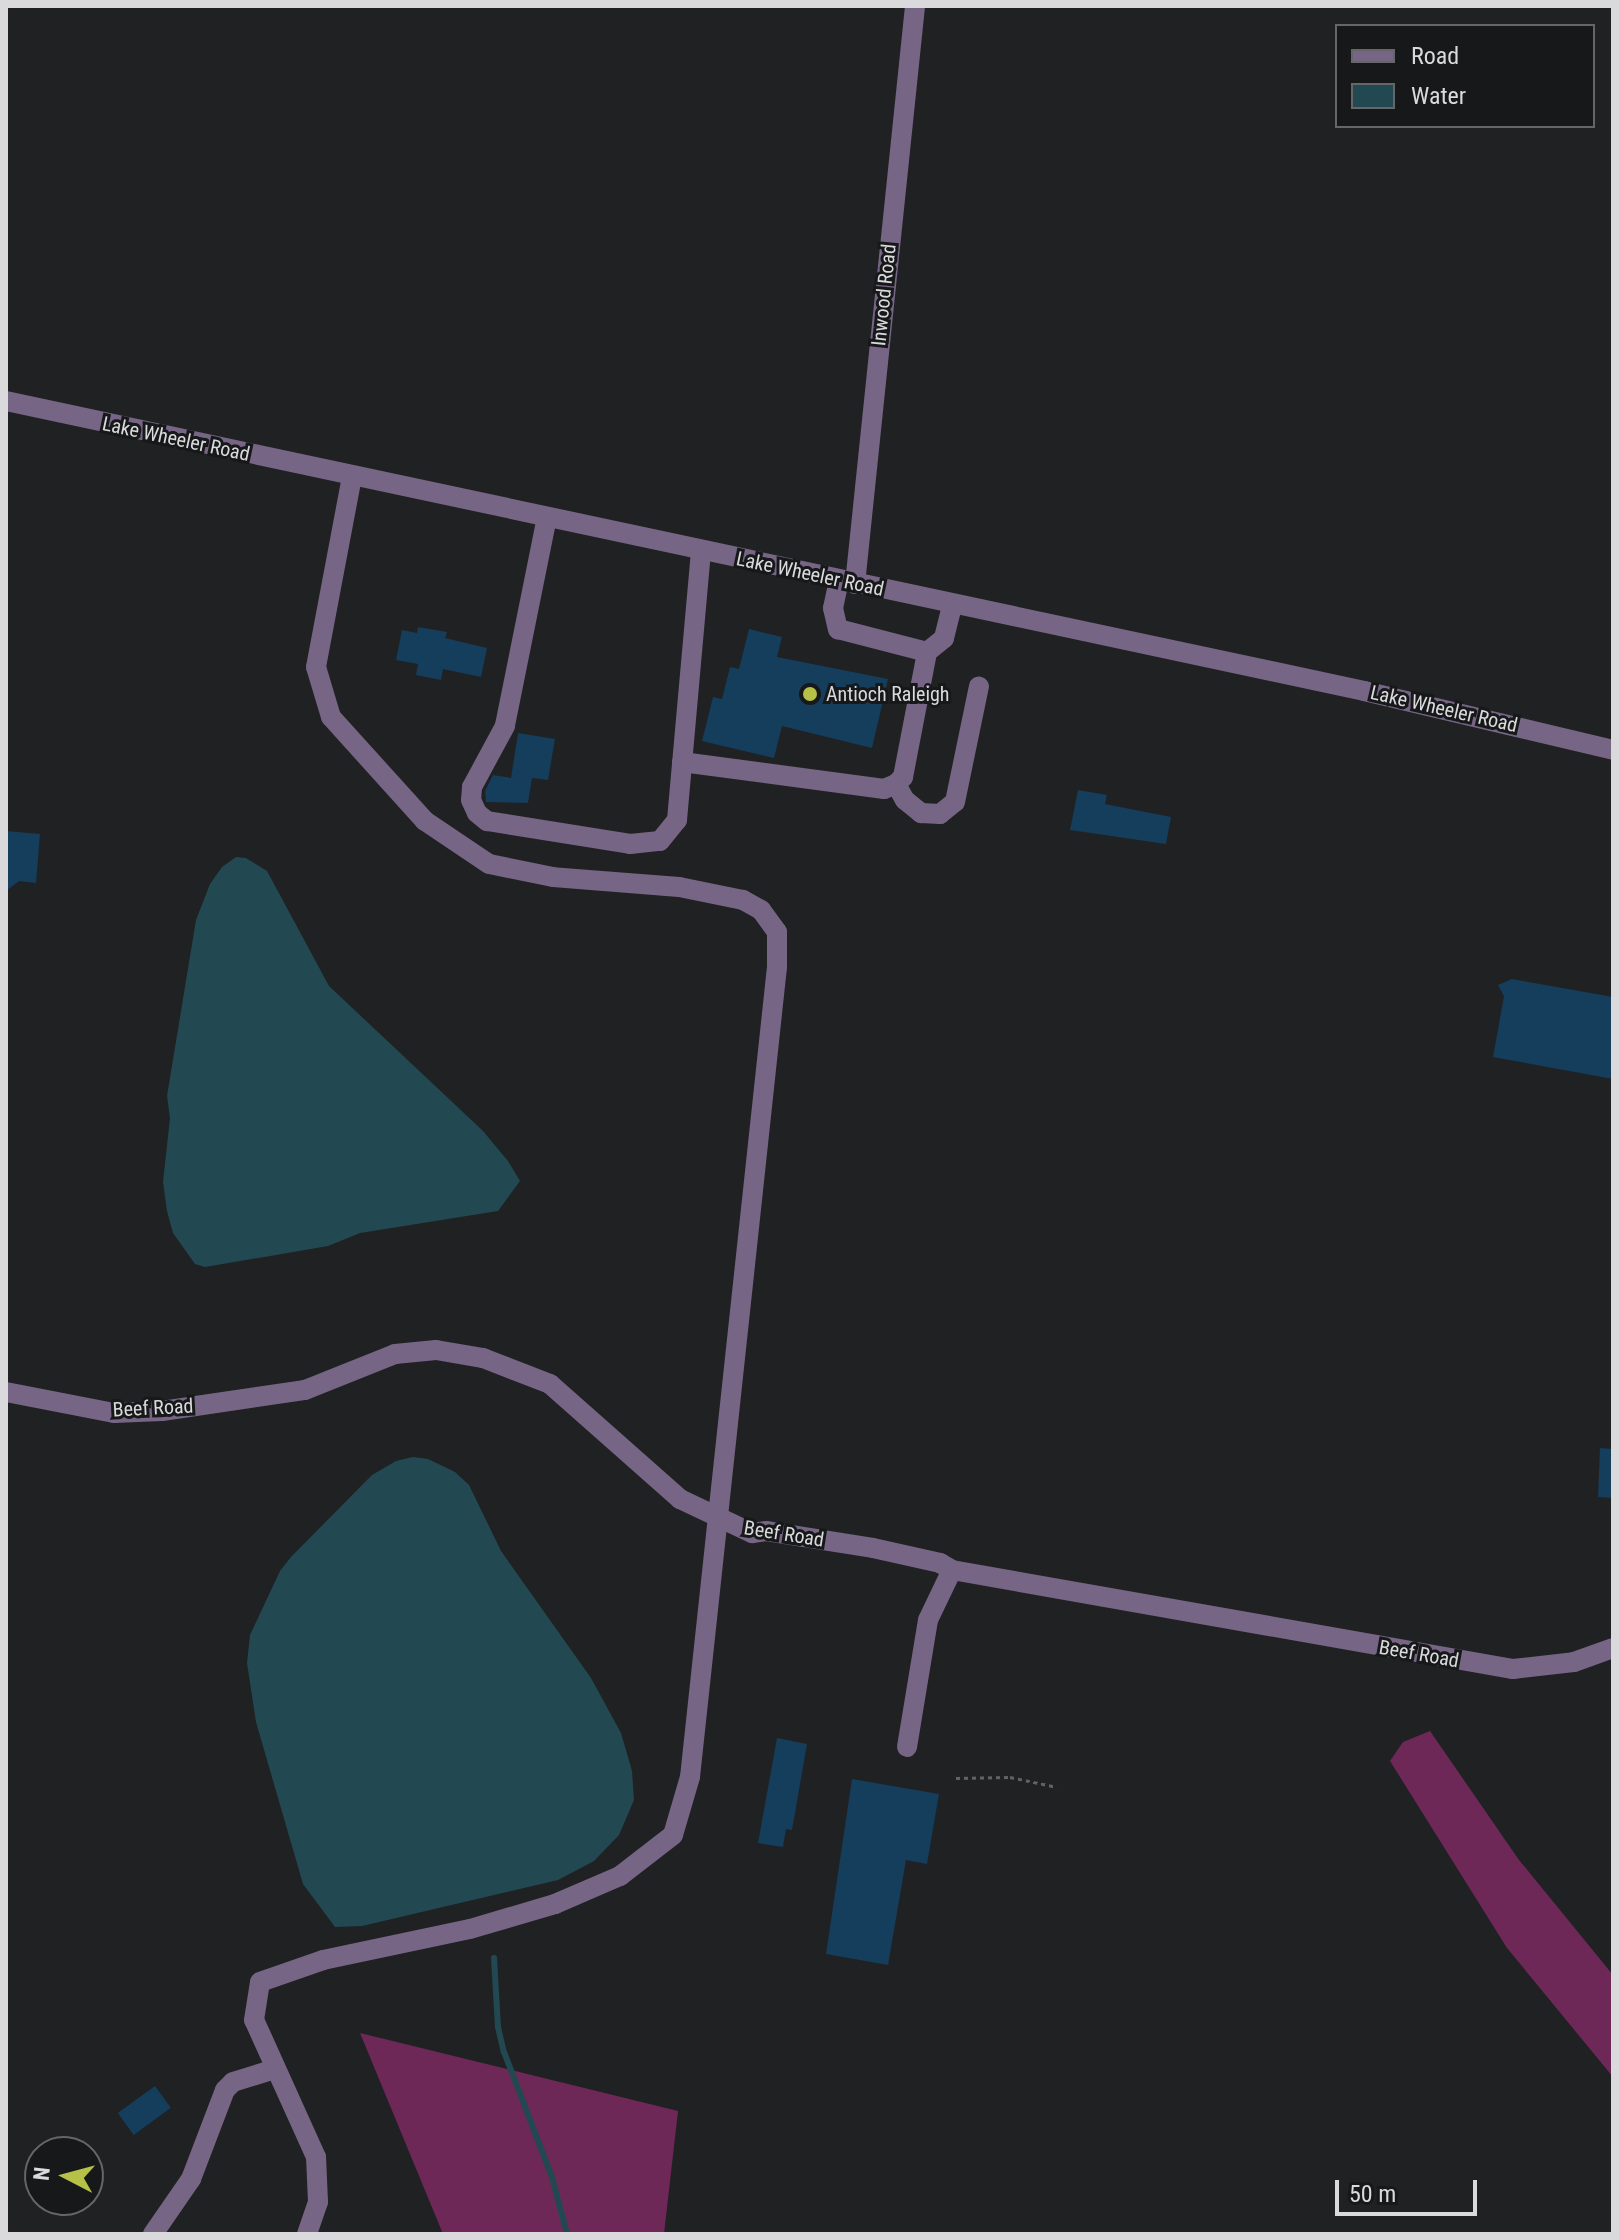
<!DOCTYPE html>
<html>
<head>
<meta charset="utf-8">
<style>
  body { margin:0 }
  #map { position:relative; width:1619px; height:2240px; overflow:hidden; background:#202123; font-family:"Roboto Condensed",sans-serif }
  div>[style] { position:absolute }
  .forest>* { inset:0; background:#6e2858 }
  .water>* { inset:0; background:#224951 }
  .stream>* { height:6px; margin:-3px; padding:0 3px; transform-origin:3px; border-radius:3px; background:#224951 }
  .building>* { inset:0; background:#153d5c; transform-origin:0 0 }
  .path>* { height:3px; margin-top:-1.5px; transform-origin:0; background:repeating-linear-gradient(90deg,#616264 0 4px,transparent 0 8px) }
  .minor>* { height:20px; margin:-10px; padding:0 10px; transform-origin:10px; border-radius:10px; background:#766584 }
  .dots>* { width:22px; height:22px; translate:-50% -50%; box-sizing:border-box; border:4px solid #17181a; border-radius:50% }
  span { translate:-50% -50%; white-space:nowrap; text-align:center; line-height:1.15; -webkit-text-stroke:6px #17181a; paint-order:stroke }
  .street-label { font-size:20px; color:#dadadc }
  .poi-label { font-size:20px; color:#dadadc }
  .left { translate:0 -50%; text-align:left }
  .frame { position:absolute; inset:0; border:8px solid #dadadc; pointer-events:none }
  .legend { position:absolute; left:1335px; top:24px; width:260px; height:104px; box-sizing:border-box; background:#17181a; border:2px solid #656668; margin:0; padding:10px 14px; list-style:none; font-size:24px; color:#dadadc }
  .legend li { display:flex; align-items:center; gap:16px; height:40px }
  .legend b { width:40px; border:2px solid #656668 }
  .north { position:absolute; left:24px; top:2136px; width:80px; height:80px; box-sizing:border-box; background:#17181a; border:2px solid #656668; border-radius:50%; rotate:276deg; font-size:22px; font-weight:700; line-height:32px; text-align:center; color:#dadadc }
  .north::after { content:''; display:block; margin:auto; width:28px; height:36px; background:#b6c148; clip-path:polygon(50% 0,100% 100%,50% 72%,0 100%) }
  .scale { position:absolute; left:1335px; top:2180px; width:142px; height:36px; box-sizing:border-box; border:4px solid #dadadc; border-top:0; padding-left:10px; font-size:24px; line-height:28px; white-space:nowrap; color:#dadadc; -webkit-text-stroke:6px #17181a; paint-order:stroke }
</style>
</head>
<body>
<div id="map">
  <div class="forest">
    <i style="clip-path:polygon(1430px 1731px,1519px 1860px,1613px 1975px,1613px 2077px,1507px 1948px,1390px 1761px,1403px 1742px)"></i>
    <i style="clip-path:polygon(360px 2033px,678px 2111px,664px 2234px,443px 2234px)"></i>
  </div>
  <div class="water">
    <i style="clip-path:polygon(236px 857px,246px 858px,267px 871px,329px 986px,483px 1131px,508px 1161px,520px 1181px,498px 1211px,360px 1233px,328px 1246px,205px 1267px,195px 1264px,173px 1233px,167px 1211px,163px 1182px,170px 1118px,167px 1096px,196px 920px,210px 884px,222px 867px)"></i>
    <i style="clip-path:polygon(413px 1457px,428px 1459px,455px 1472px,469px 1485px,501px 1551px,591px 1678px,621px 1733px,632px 1771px,634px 1800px,619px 1835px,594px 1861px,558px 1880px,362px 1926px,335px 1927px,303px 1884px,256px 1722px,247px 1663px,250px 1635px,280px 1571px,291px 1557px,372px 1475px,396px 1461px)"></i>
  </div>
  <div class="stream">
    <i style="left:494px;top:1958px;width:69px;rotate:86.7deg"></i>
    <i style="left:498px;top:2027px;width:26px;rotate:77deg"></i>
    <i style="left:504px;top:2052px;width:134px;rotate:69deg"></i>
    <i style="left:552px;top:2177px;width:59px;rotate:75.3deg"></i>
  </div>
  <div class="building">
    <i style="clip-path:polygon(418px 627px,447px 632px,445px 638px,487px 648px,481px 677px,443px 669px,441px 680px,416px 675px,418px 664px,396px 660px,402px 630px,417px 633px)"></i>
    <i style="clip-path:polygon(749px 629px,782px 637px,777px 657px,888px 679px,872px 748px,782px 726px,774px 758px,702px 741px,713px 697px,722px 699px,730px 667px,739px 669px)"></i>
    <i style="clip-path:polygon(518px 733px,555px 739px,548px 780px,532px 778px,528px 803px,486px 802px,485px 791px,493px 775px,511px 778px)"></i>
    <i style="clip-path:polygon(1078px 790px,1107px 795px,1105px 804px,1171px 817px,1166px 844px,1070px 830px)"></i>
    <i style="clip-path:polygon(6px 831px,40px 834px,36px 883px,19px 881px,6px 891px)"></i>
    <i style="clip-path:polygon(1512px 979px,1613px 997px,1613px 1079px,1493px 1057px,1504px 996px,1498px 985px)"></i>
    <i style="clip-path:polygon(1600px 1448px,1613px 1449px,1613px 1498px,1598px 1497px)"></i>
    <i style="clip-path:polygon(777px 1738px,807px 1744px,792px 1830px,786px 1829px,783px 1847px,758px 1843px)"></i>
    <i style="clip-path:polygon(852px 1779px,939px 1794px,927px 1864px,906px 1860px,888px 1965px,826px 1954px)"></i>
    <i style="left:155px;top:2086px;width:27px;height:46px;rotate:54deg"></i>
  </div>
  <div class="path">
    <i style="left:956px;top:1778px;width:54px;rotate:-1.1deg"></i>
    <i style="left:1010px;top:1777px;width:48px;rotate:12deg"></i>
  </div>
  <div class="minor">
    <i style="left:6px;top:401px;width:1389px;rotate:12.05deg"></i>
    <i style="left:1364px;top:691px;width:256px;rotate:13.3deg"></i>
    <i style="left:547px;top:517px;width:213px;rotate:101.4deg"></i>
    <i style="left:505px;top:726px;width:69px;rotate:118.4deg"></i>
    <i style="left:472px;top:787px;width:13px;rotate:94deg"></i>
    <i style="left:471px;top:800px;width:14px;rotate:65deg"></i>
    <i style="left:477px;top:813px;width:13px;rotate:39deg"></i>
    <i style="left:487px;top:821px;width:145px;rotate:9.1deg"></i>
    <i style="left:630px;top:844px;width:30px;rotate:-6deg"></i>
    <i style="left:660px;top:841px;width:27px;rotate:-51deg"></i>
    <i style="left:677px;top:820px;width:271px;rotate:-84.9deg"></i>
    <i style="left:839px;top:580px;width:29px;rotate:102deg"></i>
    <i style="left:833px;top:608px;width:22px;rotate:77deg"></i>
    <i style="left:838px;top:629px;width:92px;rotate:14.5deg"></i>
    <i style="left:927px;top:652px;width:22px;rotate:-39deg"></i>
    <i style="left:944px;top:638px;width:34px;rotate:-76deg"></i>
    <i style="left:855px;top:584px;width:581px;rotate:-84.07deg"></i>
    <i style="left:682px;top:762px;width:204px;rotate:7.6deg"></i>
    <i style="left:884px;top:789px;width:13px;rotate:-23deg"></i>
    <i style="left:896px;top:784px;width:10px;rotate:-45deg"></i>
    <i style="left:903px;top:777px;width:127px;rotate:-79.1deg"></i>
    <i style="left:896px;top:784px;width:18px;rotate:61deg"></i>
    <i style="left:905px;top:800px;width:21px;rotate:39deg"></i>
    <i style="left:921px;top:813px;width:19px;rotate:3deg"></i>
    <i style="left:940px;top:814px;width:19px;rotate:-39deg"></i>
    <i style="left:955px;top:802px;width:118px;rotate:-78.3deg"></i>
    <i style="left:6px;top:1392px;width:110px;rotate:11deg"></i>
    <i style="left:114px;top:1413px;width:48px;rotate:-2.4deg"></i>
    <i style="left:162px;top:1411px;width:145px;rotate:-8.4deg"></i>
    <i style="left:305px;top:1390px;width:97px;rotate:-21.8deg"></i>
    <i style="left:395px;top:1354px;width:41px;rotate:-5.6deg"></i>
    <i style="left:436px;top:1350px;width:48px;rotate:9.7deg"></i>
    <i style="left:483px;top:1358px;width:72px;rotate:21.2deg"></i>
    <i style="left:550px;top:1384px;width:174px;rotate:41.5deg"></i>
    <i style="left:680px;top:1499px;width:80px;rotate:25.3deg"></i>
    <i style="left:752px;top:1533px;width:14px;rotate:-8deg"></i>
    <i style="left:766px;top:1531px;width:108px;rotate:9deg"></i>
    <i style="left:873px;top:1548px;width:69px;rotate:12.6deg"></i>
    <i style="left:940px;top:1563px;width:14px;rotate:30deg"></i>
    <i style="left:952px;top:1570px;width:570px;rotate:10.01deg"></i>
    <i style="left:1513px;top:1669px;width:61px;rotate:-6.5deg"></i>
    <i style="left:1574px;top:1662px;width:41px;rotate:-19.7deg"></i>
    <i style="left:907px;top:1747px;width:129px;rotate:-80.6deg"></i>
    <i style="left:928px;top:1620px;width:55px;rotate:-64.4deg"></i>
    <i style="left:153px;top:2234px;width:67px;rotate:-55.4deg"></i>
    <i style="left:191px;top:2179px;width:95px;rotate:-69.1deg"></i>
    <i style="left:225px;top:2090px;width:11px;rotate:-45deg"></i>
    <i style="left:233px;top:2082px;width:44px;rotate:-17.2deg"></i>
    <i style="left:307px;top:2234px;width:34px;rotate:-71deg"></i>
    <i style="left:318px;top:2202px;width:45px;rotate:-92.5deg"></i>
    <i style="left:316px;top:2157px;width:150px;rotate:-114.3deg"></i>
    <i style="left:254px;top:2020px;width:38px;rotate:-81deg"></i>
    <i style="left:260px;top:1982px;width:67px;rotate:-19.2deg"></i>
    <i style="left:323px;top:1960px;width:150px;rotate:-11.9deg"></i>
    <i style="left:470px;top:1929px;width:89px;rotate:-16.4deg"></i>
    <i style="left:555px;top:1904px;width:71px;rotate:-23.3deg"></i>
    <i style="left:620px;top:1876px;width:67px;rotate:-37.7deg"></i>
    <i style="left:673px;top:1835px;width:60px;rotate:-73.7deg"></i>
    <i style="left:690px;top:1777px;width:815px;rotate:-83.87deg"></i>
    <i style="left:777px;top:967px;width:35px;rotate:-90deg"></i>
    <i style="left:777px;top:932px;width:27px;rotate:-126deg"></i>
    <i style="left:761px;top:910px;width:21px;rotate:-151deg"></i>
    <i style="left:743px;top:900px;width:65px;rotate:-168.5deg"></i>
    <i style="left:679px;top:887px;width:126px;rotate:-175.5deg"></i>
    <i style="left:553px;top:877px;width:65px;rotate:-168.5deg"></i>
    <i style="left:489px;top:864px;width:77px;rotate:-146.1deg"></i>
    <i style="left:425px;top:821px;width:140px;rotate:-132.1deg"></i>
    <i style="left:331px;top:717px;width:52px;rotate:-106.7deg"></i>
    <i style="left:316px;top:667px;width:193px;rotate:-79.3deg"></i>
  </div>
  <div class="dots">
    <i style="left:810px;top:694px;background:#b6c148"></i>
  </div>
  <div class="street-label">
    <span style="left:884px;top:295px;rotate:-84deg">Inwood Road</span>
    <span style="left:176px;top:439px;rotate:12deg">Lake Wheeler Road</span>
    <span style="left:810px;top:574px;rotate:12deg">Lake Wheeler Road</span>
    <span style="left:1444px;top:709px;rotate:13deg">Lake Wheeler Road</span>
    <span style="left:153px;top:1408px;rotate:-3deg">Beef Road</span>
    <span style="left:784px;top:1534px;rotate:9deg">Beef Road</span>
    <span style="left:1419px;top:1654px;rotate:10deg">Beef Road</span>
  </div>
  <div class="poi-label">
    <span class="left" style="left:826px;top:694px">Antioch Raleigh</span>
  </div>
  <div class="frame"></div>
  <ul class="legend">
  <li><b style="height:10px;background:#766584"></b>Road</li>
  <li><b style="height:22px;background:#224951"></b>Water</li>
  </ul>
  <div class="north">N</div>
  <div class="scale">50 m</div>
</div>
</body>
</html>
